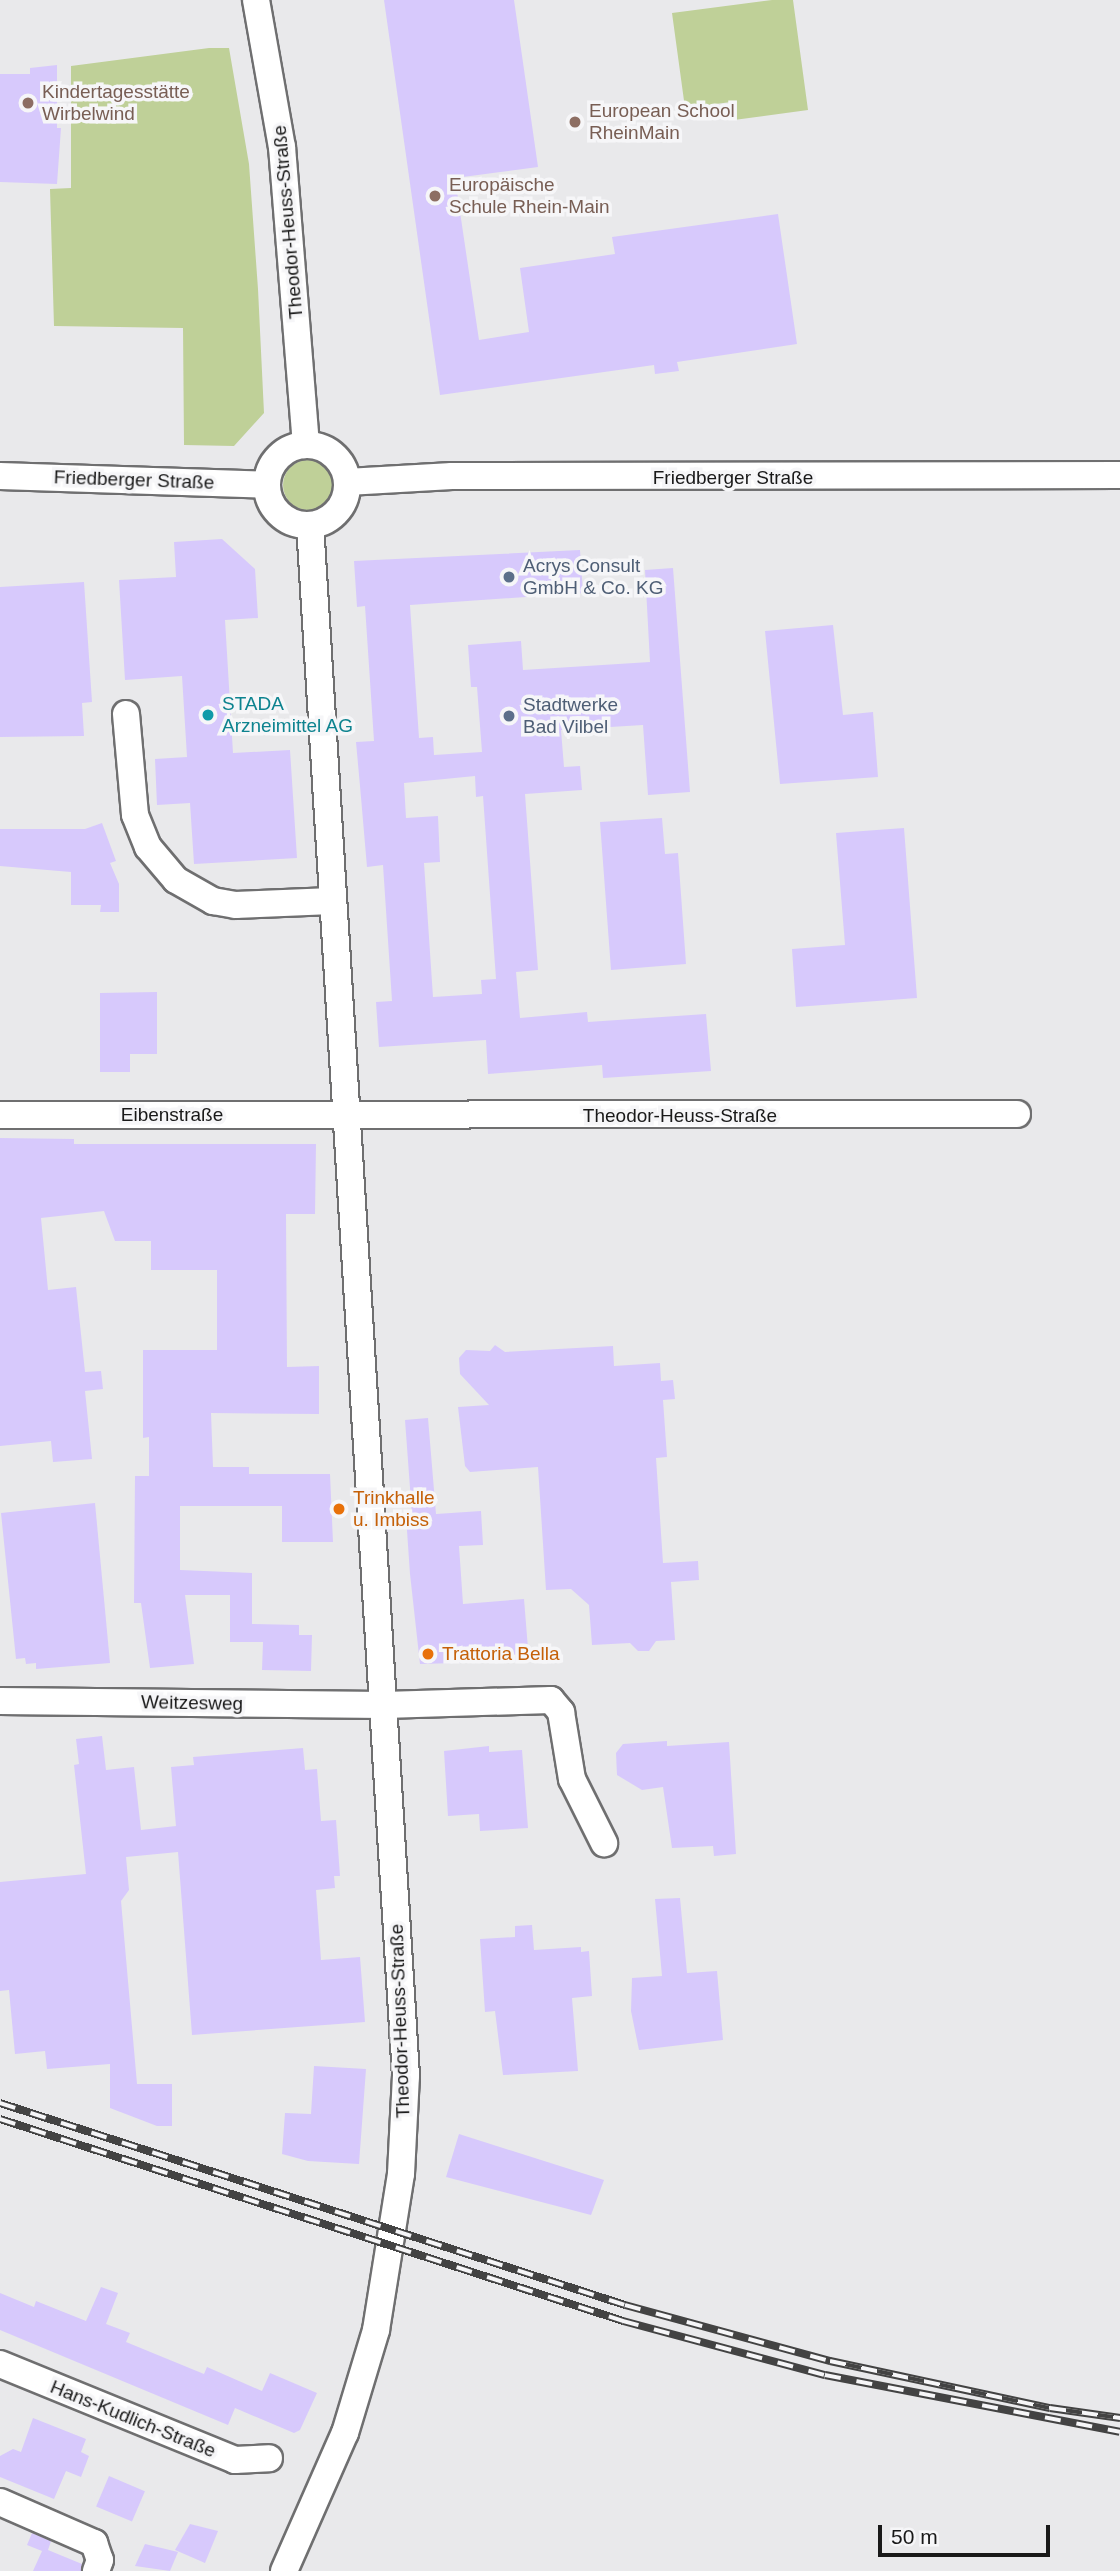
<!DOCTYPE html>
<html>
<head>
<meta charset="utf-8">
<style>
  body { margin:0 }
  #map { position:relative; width:1120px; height:2571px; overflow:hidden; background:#e9e9eb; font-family:Helvetica,sans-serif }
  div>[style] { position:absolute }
  .green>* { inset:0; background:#bfd098 }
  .round { border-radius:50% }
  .building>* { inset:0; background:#d7c9fc; transform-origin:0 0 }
  .roads { filter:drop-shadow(2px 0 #6f6f70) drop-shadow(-2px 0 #6f6f70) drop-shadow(0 2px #6f6f70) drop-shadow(0 -2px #6f6f70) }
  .minor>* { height:26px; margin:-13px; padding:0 13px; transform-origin:13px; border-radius:13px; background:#fff }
  .minor>.ring { margin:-13px; padding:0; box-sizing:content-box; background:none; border:26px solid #fff; border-radius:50% }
  .rail>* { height:8px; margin-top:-4px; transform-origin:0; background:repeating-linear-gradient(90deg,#f6f6f8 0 16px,#434343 0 32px); box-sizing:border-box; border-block:2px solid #434343 }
  .dots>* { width:19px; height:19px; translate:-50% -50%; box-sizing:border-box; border:4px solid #f6f6f8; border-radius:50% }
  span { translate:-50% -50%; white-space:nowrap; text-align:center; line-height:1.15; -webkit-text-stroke:7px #f6f6f8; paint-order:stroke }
  .education-label { font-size:19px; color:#785e54 }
  .left { translate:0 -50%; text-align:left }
  .street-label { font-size:19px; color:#191919 }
  .service-label { font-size:19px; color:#4e5e75 }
  .culture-label { font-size:19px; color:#0d838f }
  .food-label { font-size:19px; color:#c56008 }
  .scale { position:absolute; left:878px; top:2525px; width:172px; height:32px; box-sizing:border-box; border:4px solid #191919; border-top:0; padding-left:9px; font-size:21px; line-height:24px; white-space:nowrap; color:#191919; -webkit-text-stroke:5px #f6f6f8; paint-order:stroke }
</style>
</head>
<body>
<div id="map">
  <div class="green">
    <i style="clip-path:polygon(772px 0,793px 0,808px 110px,734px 120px,731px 102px,685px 108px,672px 13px)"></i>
    <i style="clip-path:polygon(209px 48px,229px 48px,249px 164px,258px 289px,264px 413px,234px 446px,184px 445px,183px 328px,54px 326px,50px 189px,71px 188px,71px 66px)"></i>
    <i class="round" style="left:283px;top:460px;width:50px;height:50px"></i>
  </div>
  <div class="building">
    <i style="clip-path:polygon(384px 0,514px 0,538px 167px,455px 178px,479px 340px,529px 332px,520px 268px,615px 254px,612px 237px,778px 214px,797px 344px,677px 362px,679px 371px,655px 374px,654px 365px,440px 395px)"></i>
    <i style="clip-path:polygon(57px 65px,57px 128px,61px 128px,57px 184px,0 182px,0 74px,30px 74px,30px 68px)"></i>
    <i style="clip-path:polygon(222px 539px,255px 569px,258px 618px,225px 620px,233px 753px,290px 750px,297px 858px,194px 864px,190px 803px,157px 805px,155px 759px,187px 757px,182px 676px,125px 680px,119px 580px,176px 577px,174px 542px)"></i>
    <i style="clip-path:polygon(evenodd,580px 550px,583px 593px,410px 605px,419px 738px,433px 737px,434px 755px,482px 752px,477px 687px,471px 687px,468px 645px,521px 641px,523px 670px,650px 662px,645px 570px,673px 568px,690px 792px,648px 795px,643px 725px,561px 730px,564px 767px,580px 766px,582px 790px,525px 794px,538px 970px,516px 972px,520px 1018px,587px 1012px,588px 1022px,706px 1014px,711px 1071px,603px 1078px,602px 1065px,488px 1074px,486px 1040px,379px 1047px,376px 1002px,392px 1001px,383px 865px,367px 867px,360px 786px,356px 742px,374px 741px,365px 606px,357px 607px,354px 561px,580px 550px,475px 776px,476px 797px,483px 796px,496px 979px,481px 980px,482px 994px,433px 997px,424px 863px,440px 862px,438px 816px,406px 818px,404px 783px,475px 776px)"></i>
    <i style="clip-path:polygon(84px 582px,92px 702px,82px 703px,84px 736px,0 737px,0 587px)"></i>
    <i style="clip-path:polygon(833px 625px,843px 715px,873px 712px,878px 777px,780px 784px,765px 631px)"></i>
    <i style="clip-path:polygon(662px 818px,665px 854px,678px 853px,686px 964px,611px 970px,600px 822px)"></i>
    <i style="clip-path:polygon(102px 823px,116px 861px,110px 863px,119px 884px,119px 912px,100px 912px,101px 905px,71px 905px,71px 872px,0 866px,0 829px,85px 829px)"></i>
    <i style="clip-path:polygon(904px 828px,917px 998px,796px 1007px,792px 949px,845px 945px,836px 833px)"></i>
    <i style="clip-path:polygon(157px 992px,157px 1054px,130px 1054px,130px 1072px,100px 1072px,100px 993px)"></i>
    <i style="clip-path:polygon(0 1138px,74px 1139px,74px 1144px,316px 1144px,315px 1214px,286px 1214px,287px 1367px,319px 1366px,319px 1414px,211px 1413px,213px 1467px,249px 1467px,249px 1474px,330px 1474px,333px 1542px,282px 1542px,282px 1506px,180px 1506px,180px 1570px,252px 1573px,252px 1624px,299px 1625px,299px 1635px,312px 1635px,311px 1671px,262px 1670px,263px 1642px,230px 1642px,230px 1595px,185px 1595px,194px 1664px,150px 1668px,141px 1603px,134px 1603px,135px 1476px,149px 1476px,149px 1437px,143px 1438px,143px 1350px,217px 1350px,217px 1270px,151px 1270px,151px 1241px,115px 1241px,104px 1211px,41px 1218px,48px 1290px,76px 1287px,85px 1372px,101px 1371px,103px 1389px,85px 1391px,92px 1459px,53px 1462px,51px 1441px,0 1446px)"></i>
    <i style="clip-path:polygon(495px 1345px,505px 1352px,613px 1346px,614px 1366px,660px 1363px,661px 1381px,673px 1380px,675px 1399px,663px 1400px,667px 1457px,656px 1458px,663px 1563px,698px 1561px,699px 1580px,671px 1582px,675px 1640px,656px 1641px,649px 1651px,638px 1651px,630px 1643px,592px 1645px,589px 1605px,571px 1589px,546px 1590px,538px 1467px,470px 1472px,465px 1466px,458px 1407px,489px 1405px,460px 1374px,459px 1358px,466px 1350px,490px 1351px)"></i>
    <i style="clip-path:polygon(428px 1418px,436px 1514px,481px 1511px,483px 1545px,459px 1546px,463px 1604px,524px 1599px,529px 1661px,420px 1664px,410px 1574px,406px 1516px,412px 1515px,405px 1420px)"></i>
    <i style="clip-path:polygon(95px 1503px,110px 1663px,36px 1669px,36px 1663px,26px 1664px,25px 1658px,16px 1659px,1px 1513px)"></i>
    <i style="clip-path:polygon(102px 1736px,106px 1770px,134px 1767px,141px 1830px,176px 1826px,171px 1767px,194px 1765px,193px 1757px,303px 1748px,305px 1770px,317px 1769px,321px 1821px,336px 1820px,340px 1876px,334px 1876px,335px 1888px,316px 1890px,321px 1960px,360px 1957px,365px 2022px,192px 2035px,178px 1852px,126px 1857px,129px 1890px,121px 1901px,137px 2084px,172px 2084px,172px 2126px,157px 2126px,110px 2108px,110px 2064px,47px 2069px,45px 2051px,15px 2054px,9px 1990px,0 1991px,0 1882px,86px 1874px,74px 1765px,79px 1764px,76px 1739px)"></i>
    <i style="clip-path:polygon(667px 1741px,667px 1746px,729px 1742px,736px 1854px,714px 1856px,713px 1846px,672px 1848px,663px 1787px,642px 1790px,617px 1775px,616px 1753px,623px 1744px)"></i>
    <i style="clip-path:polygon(489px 1746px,489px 1752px,522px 1750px,528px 1828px,480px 1831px,479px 1814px,448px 1816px,444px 1751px)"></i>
    <i style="clip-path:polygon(680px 1898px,687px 1973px,717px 1971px,723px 2040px,639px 2050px,631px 2011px,632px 1978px,662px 1976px,655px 1899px)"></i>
    <i style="clip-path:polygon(532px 1925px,534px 1950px,581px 1947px,581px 1952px,589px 1951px,592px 1996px,572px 1998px,578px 2071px,503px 2075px,495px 2011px,485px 2012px,480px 1939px,515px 1937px,515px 1926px)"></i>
    <i style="clip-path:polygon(314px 2066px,366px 2069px,359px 2164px,308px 2161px,282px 2154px,285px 2113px,311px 2114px)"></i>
    <i style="clip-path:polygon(459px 2134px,604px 2180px,591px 2215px,446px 2177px)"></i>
    <i style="clip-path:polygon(101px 2287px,118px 2293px,106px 2324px,130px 2333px,126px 2342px,204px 2374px,207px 2367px,262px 2391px,270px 2373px,317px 2393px,300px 2430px,294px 2433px,235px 2408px,228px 2425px,0 2330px,0 2293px,34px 2307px,36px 2301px,86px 2321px)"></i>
    <i style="clip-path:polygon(33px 2418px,86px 2439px,81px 2452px,89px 2456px,81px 2477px,66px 2471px,54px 2499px,0 2477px,0 2456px,13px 2449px,21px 2452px)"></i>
    <i style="left:109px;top:2476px;width:39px;height:33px;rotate:23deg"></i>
    <i style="clip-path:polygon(190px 2524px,218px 2531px,205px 2563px,175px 2550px)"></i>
    <i style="clip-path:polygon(32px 2533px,51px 2541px,48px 2550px,82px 2564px,81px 2571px,33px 2571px,42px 2551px,27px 2545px)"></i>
    <i style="clip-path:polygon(145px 2544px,178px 2552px,170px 2571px,135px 2566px)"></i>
  </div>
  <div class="roads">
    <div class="minor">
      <i style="left:256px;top:0;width:149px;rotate:80deg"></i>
      <i style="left:282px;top:147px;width:299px;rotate:85.4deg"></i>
      <i class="ring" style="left:267px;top:445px;width:54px;height:54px"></i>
      <i style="left:0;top:476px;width:267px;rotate:1.9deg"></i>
      <i style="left:347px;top:482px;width:105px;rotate:-3.3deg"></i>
      <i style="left:452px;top:476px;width:668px;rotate:-0.09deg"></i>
      <i style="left:126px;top:714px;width:101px;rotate:84.9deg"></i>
      <i style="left:135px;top:815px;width:35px;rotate:68deg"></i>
      <i style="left:148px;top:847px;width:43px;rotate:49.7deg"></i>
      <i style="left:176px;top:880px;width:43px;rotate:29.6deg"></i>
      <i style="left:213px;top:901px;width:23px;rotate:10deg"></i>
      <i style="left:236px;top:905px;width:95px;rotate:-2.4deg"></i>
      <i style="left:0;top:1115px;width:1017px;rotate:-0.06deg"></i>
      <i style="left:0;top:1701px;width:384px;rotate:0.6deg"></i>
      <i style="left:384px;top:1705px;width:167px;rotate:-1.7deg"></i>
      <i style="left:551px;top:1700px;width:16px;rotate:50deg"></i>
      <i style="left:561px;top:1712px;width:68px;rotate:80.7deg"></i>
      <i style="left:572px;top:1779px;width:72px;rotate:63.4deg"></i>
      <i style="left:0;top:2364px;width:254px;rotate:22.2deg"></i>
      <i style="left:235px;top:2460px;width:34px;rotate:-3deg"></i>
      <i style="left:0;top:2502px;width:103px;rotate:23.6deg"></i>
      <i style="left:94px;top:2543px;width:18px;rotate:71deg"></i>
      <i style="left:100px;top:2560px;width:12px;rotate:110deg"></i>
      <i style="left:284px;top:2571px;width:151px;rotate:-66.2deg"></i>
      <i style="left:345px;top:2433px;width:108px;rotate:-73.2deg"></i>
      <i style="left:376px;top:2330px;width:158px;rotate:-80.9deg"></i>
      <i style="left:401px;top:2174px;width:98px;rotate:-87.1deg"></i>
      <i style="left:406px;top:2076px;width:1553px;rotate:-93.54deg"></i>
    </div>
  </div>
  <div class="rail">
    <i style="left:0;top:2103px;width:657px;rotate:17.91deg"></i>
    <i style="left:625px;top:2305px;width:213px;rotate:15.3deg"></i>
    <i style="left:830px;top:2361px;width:225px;rotate:12.1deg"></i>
    <i style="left:1050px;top:2408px;width:71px;rotate:8.1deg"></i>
    <i style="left:0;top:2119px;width:655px;rotate:17.96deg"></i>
    <i style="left:623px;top:2321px;width:209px;rotate:15deg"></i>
    <i style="left:825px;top:2375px;width:300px;rotate:10.9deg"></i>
  </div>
  <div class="dots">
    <i style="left:28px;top:103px;background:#8d6e63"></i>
    <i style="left:575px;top:122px;background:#8d6e63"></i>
    <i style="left:435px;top:196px;background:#8d6e63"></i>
    <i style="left:509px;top:577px;background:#5c6f8a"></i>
    <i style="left:208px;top:715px;background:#0f9aa8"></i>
    <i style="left:509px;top:716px;background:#5c6f8a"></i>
    <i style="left:339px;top:1509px;background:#e8710a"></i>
    <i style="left:428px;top:1654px;background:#e8710a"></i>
  </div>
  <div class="education-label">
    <span class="left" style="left:42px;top:103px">Kindertagesstätte<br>Wirbelwind</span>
    <span class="left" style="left:589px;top:122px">European School<br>RheinMain</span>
    <span class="left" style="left:449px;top:196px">Europäische<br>Schule Rhein-Main</span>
  </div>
  <div class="street-label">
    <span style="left:288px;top:222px;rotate:-95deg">Theodor-Heuss-Straße</span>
    <span style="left:733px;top:478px">Friedberger Straße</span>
    <span style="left:134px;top:480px;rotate:2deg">Friedberger Straße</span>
    <span style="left:172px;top:1115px">Eibenstraße</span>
    <span style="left:680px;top:1116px">Theodor-Heuss-Straße</span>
    <span style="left:192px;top:1703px;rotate:1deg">Weitzesweg</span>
    <span style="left:400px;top:2021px;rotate:-92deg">Theodor-Heuss-Straße</span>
    <span style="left:133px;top:2419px;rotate:22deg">Hans-Kudlich-Straße</span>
  </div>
  <div class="service-label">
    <span class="left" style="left:523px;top:577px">Acrys Consult<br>GmbH &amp; Co. KG</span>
    <span class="left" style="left:523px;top:716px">Stadtwerke<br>Bad Vilbel</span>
  </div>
  <div class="culture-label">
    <span class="left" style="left:222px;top:715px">STADA<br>Arzneimittel AG</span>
  </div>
  <div class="food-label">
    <span class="left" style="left:353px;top:1509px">Trinkhalle<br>u. Imbiss</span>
    <span class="left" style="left:442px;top:1654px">Trattoria Bella</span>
  </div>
  <div class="scale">50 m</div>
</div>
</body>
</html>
